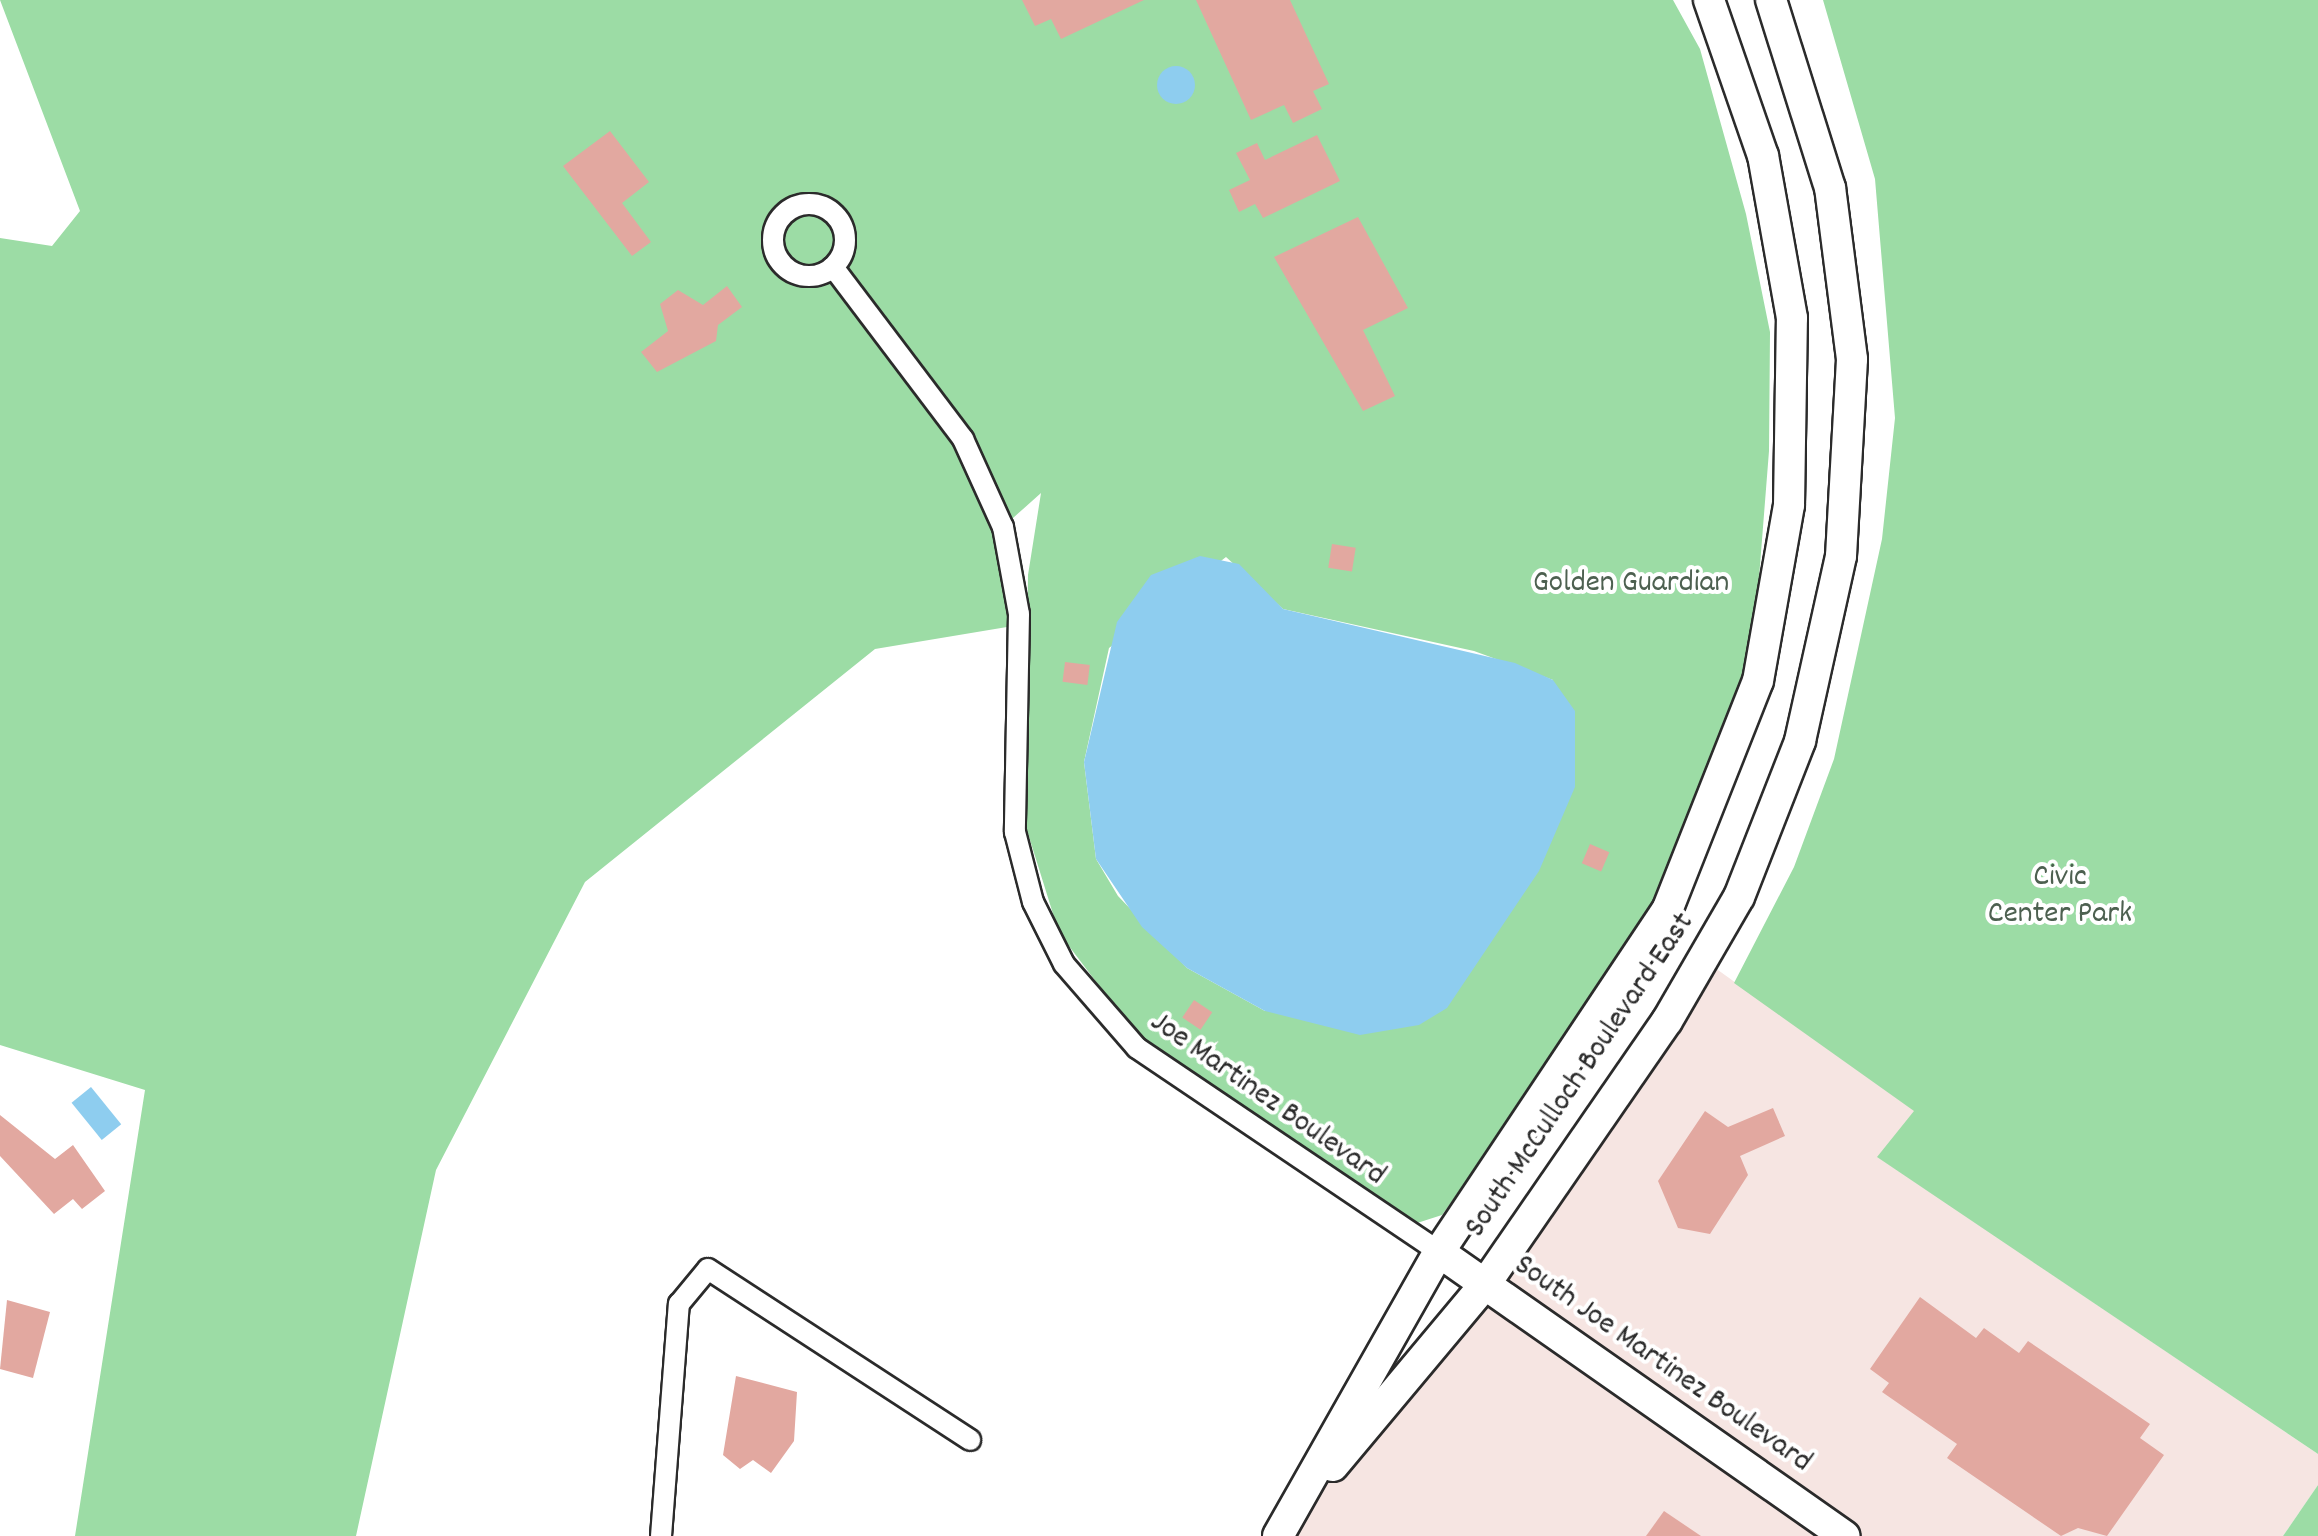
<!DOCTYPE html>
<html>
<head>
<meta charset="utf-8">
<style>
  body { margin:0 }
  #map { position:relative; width:2318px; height:1536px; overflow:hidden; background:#fff; font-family:Dekko,sans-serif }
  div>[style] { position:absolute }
  .built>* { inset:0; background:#f6e5e2 }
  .green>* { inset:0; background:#9cdca5 }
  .water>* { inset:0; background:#8ecdef; transform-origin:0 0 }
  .round { border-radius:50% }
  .building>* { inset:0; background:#e2a8a0; transform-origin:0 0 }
  .roads { filter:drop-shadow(2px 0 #2b2b2b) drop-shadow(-2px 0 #2b2b2b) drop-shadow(0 2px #2b2b2b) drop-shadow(0 -2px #2b2b2b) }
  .street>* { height:20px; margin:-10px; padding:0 10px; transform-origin:10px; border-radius:10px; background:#fff }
  .street>.ring { margin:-10px; padding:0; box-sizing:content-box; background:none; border:20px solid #fff; border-radius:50% }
  .secondary>* { height:30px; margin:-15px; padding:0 15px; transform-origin:15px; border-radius:15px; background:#fff }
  span { translate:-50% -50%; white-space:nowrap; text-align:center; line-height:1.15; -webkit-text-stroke:8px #fff; paint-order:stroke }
  .park-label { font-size:32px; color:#4d6050 }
  .street-label { font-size:32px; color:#2b2b2b }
</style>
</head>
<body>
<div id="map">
  <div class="built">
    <i style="clip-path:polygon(1704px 960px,1915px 1111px,1878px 1157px,2318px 1454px,2318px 1485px,2283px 1536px,1278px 1536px,1399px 1393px)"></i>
  </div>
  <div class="green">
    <i style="clip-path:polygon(evenodd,0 0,1673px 0,1700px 49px,1746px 214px,1770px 332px,1769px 451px,1753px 654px,1704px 813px,1633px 948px,1442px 1215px,1414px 1224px,1135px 1033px,1059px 933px,1025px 824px,1028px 575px,1041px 493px,1003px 527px,1017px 587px,1007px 627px,875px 649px,585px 882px,436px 1170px,356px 1536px,75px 1536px,145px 1090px,0 1045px,0 238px,52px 246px,80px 211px,0 0,1226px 557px,1283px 609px,1474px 651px,1553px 680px,1265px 1011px,1187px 968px,1118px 896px,1096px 859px,1084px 762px,1109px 648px,1226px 557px)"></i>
    <i style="clip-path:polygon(1823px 0,2318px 0,2318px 1454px,1877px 1157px,1914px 1111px,1734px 983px,1794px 867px,1834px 759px,1882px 539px,1895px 418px,1875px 179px)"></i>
    <i style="clip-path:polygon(2318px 1485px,2318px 1536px,2283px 1536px)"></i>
  </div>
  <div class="water">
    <i class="round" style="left:1157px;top:66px;width:38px;height:38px"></i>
    <i style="clip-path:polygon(1200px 556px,1239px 564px,1283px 609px,1515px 663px,1553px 680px,1575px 711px,1575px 787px,1539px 871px,1447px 1008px,1419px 1025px,1360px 1035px,1265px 1011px,1187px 968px,1142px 927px,1096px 859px,1084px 762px,1117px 622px,1151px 575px)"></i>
    <i style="left:91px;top:1087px;width:48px;height:25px;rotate:51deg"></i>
  </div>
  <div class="building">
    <i style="clip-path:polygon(1022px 0,1144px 0,1061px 39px,1051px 19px,1035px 26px)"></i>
    <i style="clip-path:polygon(1196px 0,1290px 0,1329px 84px,1313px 91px,1322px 109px,1293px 123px,1284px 105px,1251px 120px)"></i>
    <i style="clip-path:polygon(610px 131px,649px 182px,622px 203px,651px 242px,632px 256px,563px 166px)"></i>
    <i style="clip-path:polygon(1317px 135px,1340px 181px,1263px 218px,1255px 204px,1239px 212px,1229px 190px,1250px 180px,1236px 153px,1257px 143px,1265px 160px)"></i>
    <i style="clip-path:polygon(1358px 217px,1408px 308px,1363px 330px,1395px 396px,1363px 411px,1274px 257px)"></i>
    <i style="clip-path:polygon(727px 286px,742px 307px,718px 325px,716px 341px,657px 372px,641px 352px,668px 331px,660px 304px,678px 290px,703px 305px)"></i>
    <i style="left:1332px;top:544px;width:24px;height:24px;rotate:9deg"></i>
    <i style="left:1065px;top:662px;width:25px;height:20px;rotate:7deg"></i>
    <i style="left:1590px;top:844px;width:21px;height:21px;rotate:23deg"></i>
    <i style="left:1194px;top:1000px;width:22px;height:21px;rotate:34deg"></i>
    <i style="clip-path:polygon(1773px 1108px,1785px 1136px,1740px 1156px,1748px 1175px,1710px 1234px,1678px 1228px,1658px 1181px,1705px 1111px,1728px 1127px)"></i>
    <i style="clip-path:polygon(0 1115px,55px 1159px,73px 1145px,105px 1191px,82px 1209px,73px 1199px,54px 1214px,0 1156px)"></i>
    <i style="clip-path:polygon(1920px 1297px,1976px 1338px,1984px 1328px,2019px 1353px,2028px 1341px,2150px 1424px,2140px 1438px,2164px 1455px,2107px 1536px,2078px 1528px,2061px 1536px,1947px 1458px,1957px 1444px,1882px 1392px,1889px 1383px,1870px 1369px)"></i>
    <i style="clip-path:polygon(7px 1300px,50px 1312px,33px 1378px,0 1369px)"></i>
    <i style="clip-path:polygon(736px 1376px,797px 1392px,794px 1441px,771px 1473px,753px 1460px,740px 1469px,723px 1455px)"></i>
    <i style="clip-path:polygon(1664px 1511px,1701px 1536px,1646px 1536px)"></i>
  </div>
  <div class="roads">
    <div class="street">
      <i class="ring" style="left:773px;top:204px;width:52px;height:52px"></i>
      <i style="left:833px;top:267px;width:216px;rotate:52.9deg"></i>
      <i style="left:963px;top:439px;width:97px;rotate:65.6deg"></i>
      <i style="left:1003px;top:527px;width:88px;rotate:79.6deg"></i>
      <i style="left:1019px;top:614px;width:218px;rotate:91.1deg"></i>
      <i style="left:1015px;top:832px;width:72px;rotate:75.6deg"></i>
      <i style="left:1033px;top:902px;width:69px;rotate:63.4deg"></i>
      <i style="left:1064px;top:964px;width:111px;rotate:49deg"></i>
      <i style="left:1137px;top:1048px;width:364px;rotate:34deg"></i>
      <i style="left:661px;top:1536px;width:233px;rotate:-85.6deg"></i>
      <i style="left:679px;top:1304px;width:45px;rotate:-50.4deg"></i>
      <i style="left:708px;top:1269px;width:313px;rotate:33.1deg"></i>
    </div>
    <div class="secondary">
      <i style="left:1439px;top:1252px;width:495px;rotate:35deg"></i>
      <i style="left:1333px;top:1466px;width:239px;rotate:-50.1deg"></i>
      <i style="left:1486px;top:1283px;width:318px;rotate:-55.4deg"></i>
      <i style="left:1667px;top:1021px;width:143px;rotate:-59.9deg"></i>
      <i style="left:1739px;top:897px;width:168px;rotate:-68.6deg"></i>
      <i style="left:1800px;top:741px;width:189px;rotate:-77.5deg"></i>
      <i style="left:1841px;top:556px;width:197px;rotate:-86.8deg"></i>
      <i style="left:1852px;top:359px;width:172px;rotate:-97.3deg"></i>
      <i style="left:1830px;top:188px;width:197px;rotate:-107.4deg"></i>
      <i style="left:1278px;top:1536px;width:326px;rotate:-60.5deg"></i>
      <i style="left:1439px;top:1252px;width:413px;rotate:-56.3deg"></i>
      <i style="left:1668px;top:908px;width:244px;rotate:-68.4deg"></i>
      <i style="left:1758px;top:681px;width:179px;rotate:-80deg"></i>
      <i style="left:1789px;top:505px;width:187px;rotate:-89.1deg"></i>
      <i style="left:1792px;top:318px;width:165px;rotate:-100.1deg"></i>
      <i style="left:1763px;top:156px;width:165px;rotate:-109.1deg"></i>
    </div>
  </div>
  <div class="park-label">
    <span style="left:1631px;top:584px">Golden Guardian</span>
    <span style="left:2060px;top:897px">Civic<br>Center Park</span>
  </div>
  <div class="street-label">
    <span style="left:1581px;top:1076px;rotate:-56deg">South McCulloch Boulevard East</span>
    <span style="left:1267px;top:1100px;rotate:35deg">Joe Martinez Boulevard</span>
    <span style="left:1662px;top:1365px;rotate:35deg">South Joe Martinez Boulevard</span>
  </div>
</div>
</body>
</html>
